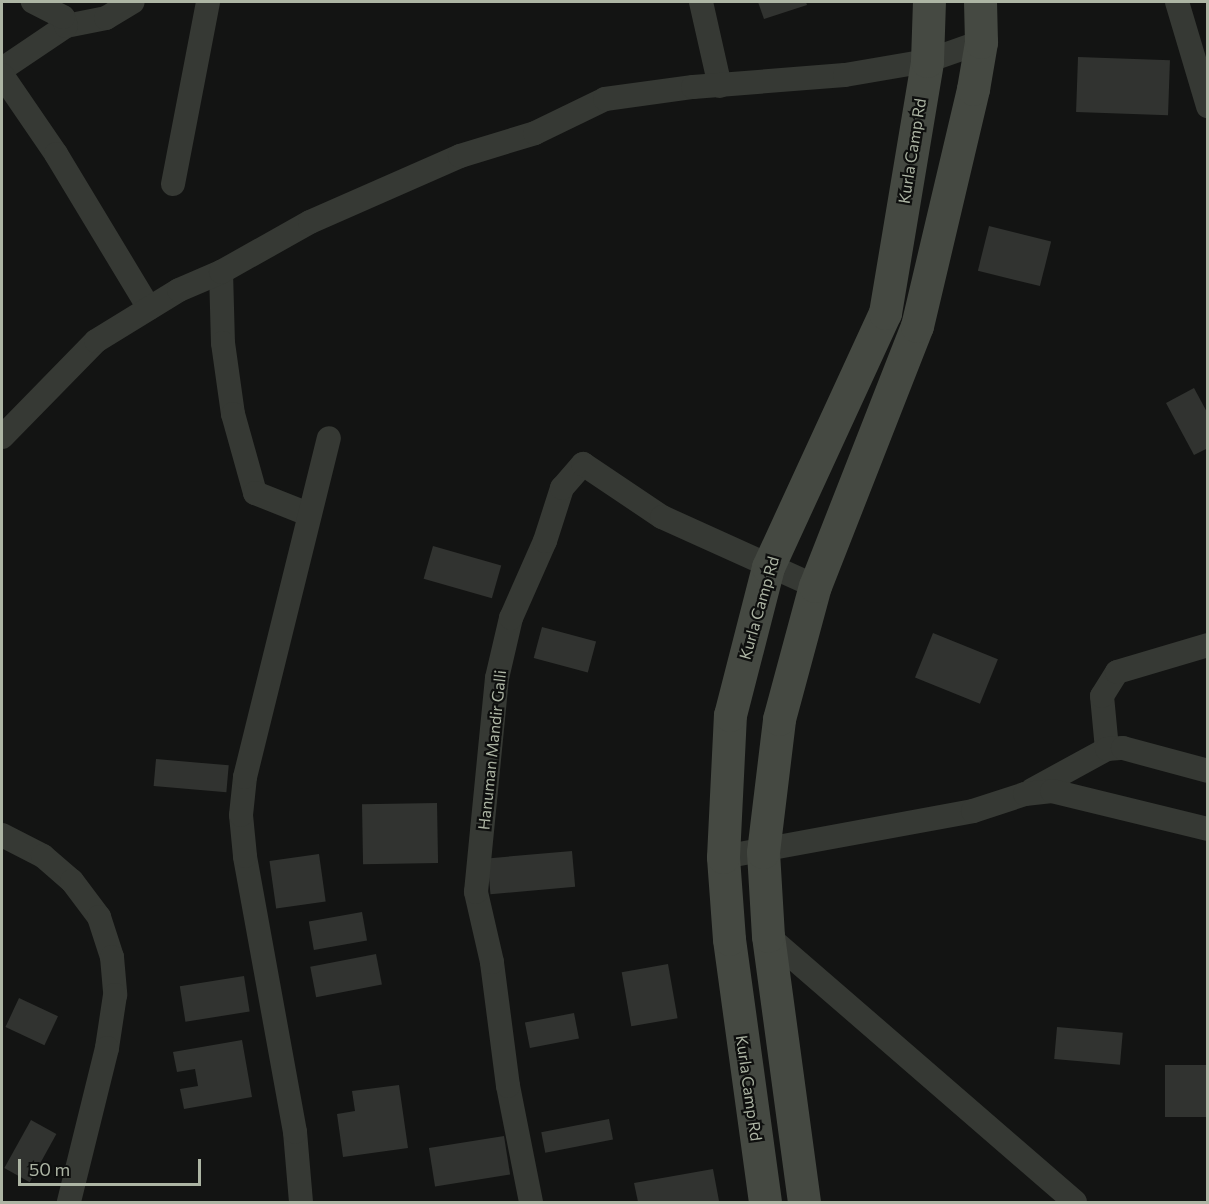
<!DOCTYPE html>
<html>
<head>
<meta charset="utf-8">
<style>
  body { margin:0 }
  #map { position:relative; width:1209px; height:1204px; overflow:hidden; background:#131413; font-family:Commissioner,sans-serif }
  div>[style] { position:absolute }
  .building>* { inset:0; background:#313330; transform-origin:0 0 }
  .minor>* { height:24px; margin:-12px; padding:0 12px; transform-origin:12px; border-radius:12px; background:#363934 }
  .secondary>* { height:33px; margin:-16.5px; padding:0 16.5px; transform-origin:16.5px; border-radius:16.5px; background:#454942 }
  span { translate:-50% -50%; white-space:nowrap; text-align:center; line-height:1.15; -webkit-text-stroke:4.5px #0e0f0e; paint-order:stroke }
  .street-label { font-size:16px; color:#adb5a4 }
  .frame { position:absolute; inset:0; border:3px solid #adb5a4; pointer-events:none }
  .scale { position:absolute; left:18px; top:1159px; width:183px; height:27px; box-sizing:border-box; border:3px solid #adb5a4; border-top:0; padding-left:8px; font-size:18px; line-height:21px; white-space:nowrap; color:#adb5a4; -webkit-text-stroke:4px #0e0f0e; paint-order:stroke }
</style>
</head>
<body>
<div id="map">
  <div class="building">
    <i style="clip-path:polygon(758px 2px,806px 2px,807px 5px,764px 19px)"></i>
    <i style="left:1078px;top:57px;width:92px;height:55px;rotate:2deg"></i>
    <i style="left:989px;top:226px;width:64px;height:46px;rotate:14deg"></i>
    <i style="clip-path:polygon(1194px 388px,1208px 414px,1208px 448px,1194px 455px,1166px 403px)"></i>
    <i style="left:433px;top:546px;width:71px;height:34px;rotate:16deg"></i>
    <i style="left:542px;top:627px;width:56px;height:32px;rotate:15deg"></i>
    <i style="left:933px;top:633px;width:70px;height:48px;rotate:22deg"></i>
    <i style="left:156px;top:759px;width:73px;height:27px;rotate:5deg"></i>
    <i style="left:437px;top:803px;width:60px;height:75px;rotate:89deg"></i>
    <i style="left:572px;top:851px;width:36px;height:85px;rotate:85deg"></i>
    <i style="left:319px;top:854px;width:48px;height:50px;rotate:82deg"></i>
    <i style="left:362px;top:912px;width:29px;height:54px;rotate:80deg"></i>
    <i style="left:376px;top:954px;width:31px;height:67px;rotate:79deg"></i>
    <i style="left:668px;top:964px;width:55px;height:47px;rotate:80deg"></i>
    <i style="left:244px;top:976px;width:36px;height:65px;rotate:81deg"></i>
    <i style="left:19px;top:998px;width:43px;height:32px;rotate:25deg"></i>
    <i style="left:574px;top:1013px;width:26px;height:50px;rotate:79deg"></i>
    <i style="left:1057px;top:1027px;width:66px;height:32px;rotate:5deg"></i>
    <i style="clip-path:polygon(242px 1040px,252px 1097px,184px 1109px,180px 1089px,198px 1086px,195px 1069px,177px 1072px,173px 1052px)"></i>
    <i style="left:1165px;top:1065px;width:43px;height:52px"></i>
    <i style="clip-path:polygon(399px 1085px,408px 1148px,343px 1157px,337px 1114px,355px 1111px,352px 1091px)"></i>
    <i style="left:609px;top:1119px;width:21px;height:69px;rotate:79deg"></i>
    <i style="left:31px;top:1120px;width:29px;height:55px;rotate:29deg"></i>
    <i style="left:504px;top:1136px;width:39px;height:76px;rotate:81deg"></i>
    <i style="clip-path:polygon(713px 1169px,719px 1201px,638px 1202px,634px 1183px)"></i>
  </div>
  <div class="minor">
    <i style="left:701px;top:2px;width:86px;rotate:77.3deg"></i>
    <i style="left:1177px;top:2px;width:109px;rotate:73.4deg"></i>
    <i style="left:66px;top:26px;width:41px;rotate:-11.3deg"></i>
    <i style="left:106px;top:18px;width:31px;rotate:-31deg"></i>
    <i style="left:2px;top:69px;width:77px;rotate:-33.9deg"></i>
    <i style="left:66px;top:26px;width:9px;rotate:-108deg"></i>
    <i style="left:63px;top:17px;width:34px;rotate:-153deg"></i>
    <i style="left:2px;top:75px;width:96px;rotate:55.6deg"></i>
    <i style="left:56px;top:154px;width:180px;rotate:58.9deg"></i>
    <i style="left:173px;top:184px;width:185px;rotate:-79.1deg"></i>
    <i style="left:221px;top:272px;width:71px;rotate:88.4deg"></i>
    <i style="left:223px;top:343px;width:72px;rotate:82deg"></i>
    <i style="left:233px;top:414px;width:82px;rotate:74.4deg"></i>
    <i style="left:255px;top:493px;width:57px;rotate:21.6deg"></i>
    <i style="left:2px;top:437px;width:134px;rotate:-45.6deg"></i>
    <i style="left:96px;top:341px;width:97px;rotate:-31.6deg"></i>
    <i style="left:179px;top:290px;width:46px;rotate:-23.2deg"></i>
    <i style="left:221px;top:272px;width:102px;rotate:-29.3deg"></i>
    <i style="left:310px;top:222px;width:164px;rotate:-23.7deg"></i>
    <i style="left:460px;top:156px;width:78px;rotate:-17deg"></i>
    <i style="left:535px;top:133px;width:78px;rotate:-25.9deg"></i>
    <i style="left:605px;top:99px;width:89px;rotate:-7.8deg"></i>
    <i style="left:693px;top:87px;width:152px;rotate:-4.5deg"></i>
    <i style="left:845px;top:75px;width:83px;rotate:-9.7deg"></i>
    <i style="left:927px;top:61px;width:57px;rotate:-19.4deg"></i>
    <i style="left:1107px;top:749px;width:53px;rotate:-95.4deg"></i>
    <i style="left:1102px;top:696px;width:28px;rotate:-58deg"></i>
    <i style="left:1117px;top:672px;width:95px;rotate:-16.5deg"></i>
    <i style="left:1032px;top:790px;width:85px;rotate:-28.7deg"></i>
    <i style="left:1107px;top:749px;width:16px;rotate:-4deg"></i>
    <i style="left:1123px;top:748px;width:88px;rotate:15.1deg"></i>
    <i style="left:2px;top:835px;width:46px;rotate:27.1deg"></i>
    <i style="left:43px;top:856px;width:38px;rotate:41deg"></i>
    <i style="left:72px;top:881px;width:45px;rotate:53.1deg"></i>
    <i style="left:99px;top:917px;width:42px;rotate:72deg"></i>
    <i style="left:112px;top:957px;width:38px;rotate:85deg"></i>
    <i style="left:115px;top:995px;width:54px;rotate:98.6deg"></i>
    <i style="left:107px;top:1048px;width:159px;rotate:103.9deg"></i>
    <i style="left:723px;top:857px;width:254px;rotate:-10.4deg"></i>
    <i style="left:973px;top:811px;width:55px;rotate:-18.1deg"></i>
    <i style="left:1025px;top:794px;width:27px;rotate:-6deg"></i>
    <i style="left:1052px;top:791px;width:161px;rotate:13.7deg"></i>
    <i style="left:768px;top:936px;width:406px;rotate:40.9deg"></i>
    <i style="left:301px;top:1202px;width:70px;rotate:-94.9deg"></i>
    <i style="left:295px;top:1132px;width:280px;rotate:-100.3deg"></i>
    <i style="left:245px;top:856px;width:41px;rotate:-95.6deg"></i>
    <i style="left:241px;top:815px;width:38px;rotate:-84deg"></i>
    <i style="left:245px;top:777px;width:349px;rotate:-76.1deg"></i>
    <i style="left:531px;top:1202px;width:118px;rotate:-101.2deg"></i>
    <i style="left:508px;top:1086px;width:125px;rotate:-97.4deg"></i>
    <i style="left:492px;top:962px;width:72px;rotate:-102.9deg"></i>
    <i style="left:476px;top:892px;width:215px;rotate:-84.4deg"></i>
    <i style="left:497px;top:678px;width:62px;rotate:-76.9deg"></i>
    <i style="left:511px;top:618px;width:84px;rotate:-66.2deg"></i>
    <i style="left:545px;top:541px;width:56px;rotate:-72.2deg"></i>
    <i style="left:562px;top:488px;width:32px;rotate:-49deg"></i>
    <i style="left:583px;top:464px;width:95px;rotate:33.9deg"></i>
    <i style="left:662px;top:517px;width:168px;rotate:24.3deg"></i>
  </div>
  <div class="secondary">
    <i style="left:765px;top:1202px;width:265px;rotate:-97.8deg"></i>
    <i style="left:729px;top:939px;width:82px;rotate:-94.2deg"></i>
    <i style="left:723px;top:857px;width:142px;rotate:-87.2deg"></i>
    <i style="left:730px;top:715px;width:153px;rotate:-75.6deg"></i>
    <i style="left:768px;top:567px;width:280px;rotate:-65.3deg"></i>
    <i style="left:885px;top:313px;width:255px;rotate:-80.5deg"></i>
    <i style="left:927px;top:61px;width:59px;rotate:-88.1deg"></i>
    <i style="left:804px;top:1202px;width:268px;rotate:-97.7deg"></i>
    <i style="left:768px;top:936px;width:84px;rotate:-93.4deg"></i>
    <i style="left:763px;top:852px;width:134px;rotate:-83.1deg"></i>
    <i style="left:779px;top:719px;width:138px;rotate:-74.9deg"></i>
    <i style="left:815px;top:586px;width:279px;rotate:-68.6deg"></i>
    <i style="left:917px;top:326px;width:244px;rotate:-76.7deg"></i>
    <i style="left:973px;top:89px;width:48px;rotate:-80.3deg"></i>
    <i style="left:981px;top:42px;width:40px;rotate:-91.4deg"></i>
  </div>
  <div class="street-label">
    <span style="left:912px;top:151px;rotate:-81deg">Kurla Camp Rd</span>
    <span style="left:759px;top:608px;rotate:-74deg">Kurla Camp Rd</span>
    <span style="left:492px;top:750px;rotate:-84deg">Hanuman Mandir Galli</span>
    <span style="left:749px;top:1088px;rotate:82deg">Kurla Camp Rd</span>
  </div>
  <div class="frame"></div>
  <div class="scale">50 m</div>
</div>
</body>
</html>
